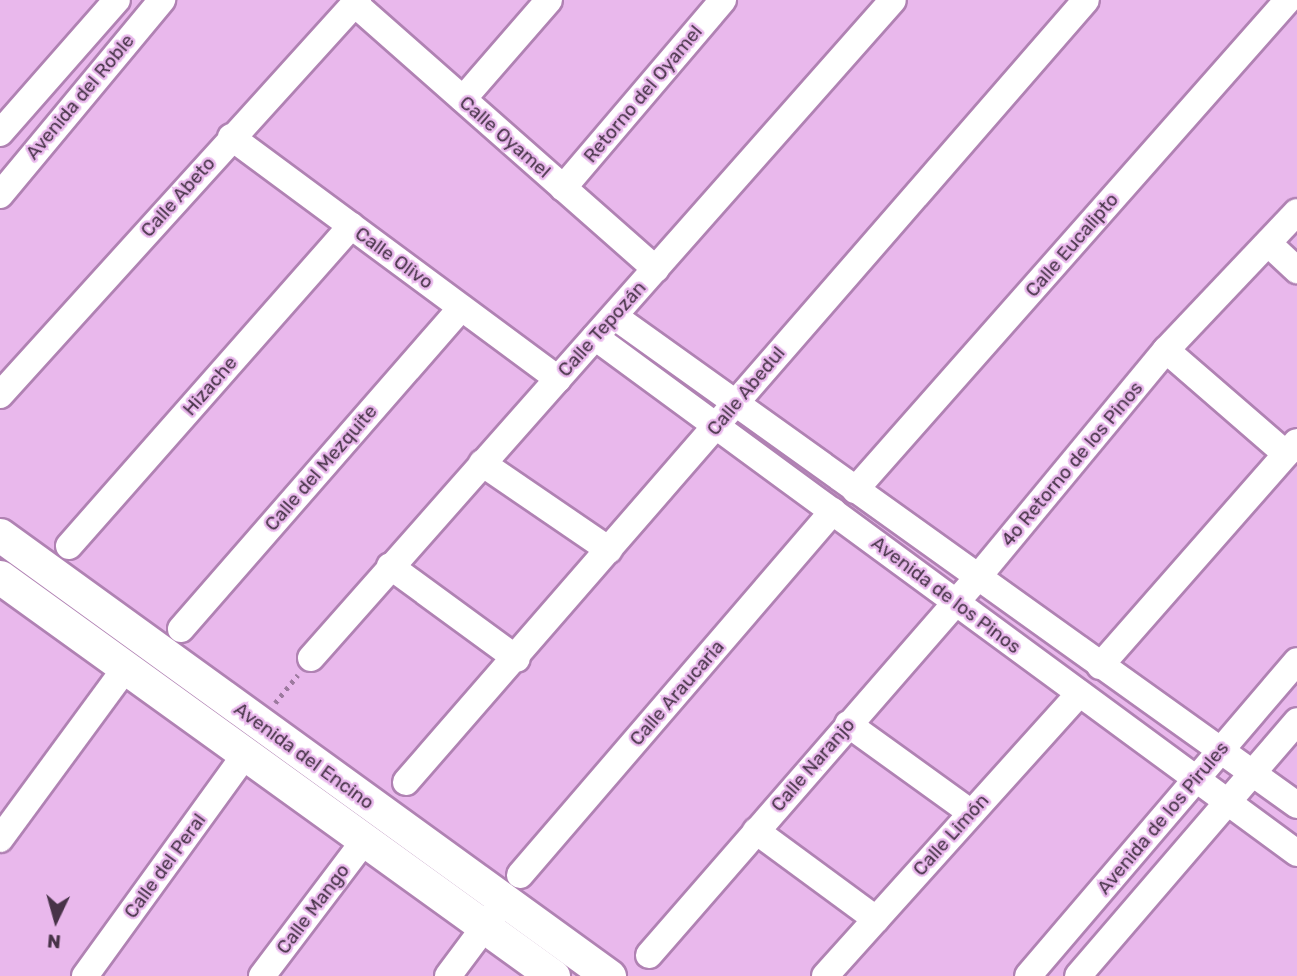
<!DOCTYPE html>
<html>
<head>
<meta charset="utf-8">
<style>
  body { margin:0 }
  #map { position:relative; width:1297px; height:976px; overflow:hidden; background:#e9b8ec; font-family:Rubik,sans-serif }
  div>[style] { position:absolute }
  .path>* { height:4.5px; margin-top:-2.25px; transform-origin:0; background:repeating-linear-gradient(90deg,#9d7a9f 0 3.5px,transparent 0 8.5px) }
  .roads { filter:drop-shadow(2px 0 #b082b3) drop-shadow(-2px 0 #b082b3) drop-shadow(0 2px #b082b3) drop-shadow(0 -2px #b082b3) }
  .minor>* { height:26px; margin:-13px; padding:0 13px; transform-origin:13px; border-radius:13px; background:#fff }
  .tertiary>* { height:33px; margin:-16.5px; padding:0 16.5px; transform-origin:16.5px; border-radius:16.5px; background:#fff }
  span { translate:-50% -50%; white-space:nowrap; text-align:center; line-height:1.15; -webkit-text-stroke:5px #e9b8ec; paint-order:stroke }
  .street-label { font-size:19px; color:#473348 }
  .north { position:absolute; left:21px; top:885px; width:70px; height:70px; -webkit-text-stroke:5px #e9b8ec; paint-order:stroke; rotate:185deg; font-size:19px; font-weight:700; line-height:28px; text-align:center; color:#473348 }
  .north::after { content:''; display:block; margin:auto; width:24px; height:32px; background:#473348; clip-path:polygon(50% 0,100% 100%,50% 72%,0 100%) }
</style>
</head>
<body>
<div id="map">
  <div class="path">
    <i style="left:275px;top:703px;width:36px;rotate:-51deg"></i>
  </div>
  <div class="roads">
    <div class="minor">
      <i style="left:355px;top:4px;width:401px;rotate:41.4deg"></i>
      <i style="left:463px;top:99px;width:131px;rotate:-49deg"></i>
      <i style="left:0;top:133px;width:177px;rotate:-48.7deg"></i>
      <i style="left:231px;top:137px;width:407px;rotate:36.5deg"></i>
      <i style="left:563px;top:188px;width:247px;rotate:-49.6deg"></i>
      <i style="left:0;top:195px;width:254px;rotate:-50.3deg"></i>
      <i style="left:1268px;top:243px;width:40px;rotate:43deg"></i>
      <i style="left:614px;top:316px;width:840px;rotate:35.6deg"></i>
      <i style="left:595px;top:337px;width:871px;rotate:36.32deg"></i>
      <i style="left:1166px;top:350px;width:159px;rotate:40.9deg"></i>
      <i style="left:0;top:395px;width:533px;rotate:-47.81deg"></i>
      <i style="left:482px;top:463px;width:154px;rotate:34.4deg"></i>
      <i style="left:855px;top:490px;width:654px;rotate:-48.53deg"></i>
      <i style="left:69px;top:546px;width:427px;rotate:-48.6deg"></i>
      <i style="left:390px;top:566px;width:157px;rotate:36.2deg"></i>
      <i style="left:181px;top:629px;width:426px;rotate:-48.9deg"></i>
      <i style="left:311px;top:658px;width:878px;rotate:-48.51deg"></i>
      <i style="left:1100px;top:666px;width:298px;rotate:-48.7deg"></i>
      <i style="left:848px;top:724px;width:150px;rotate:35.8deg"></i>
      <i style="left:406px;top:782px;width:1036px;rotate:-48.99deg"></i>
      <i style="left:756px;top:831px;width:149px;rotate:36.3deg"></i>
      <i style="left:0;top:839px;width:210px;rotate:-53.7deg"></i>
      <i style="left:520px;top:875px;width:480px;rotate:-49.3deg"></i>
      <i style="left:649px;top:955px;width:501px;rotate:-48.96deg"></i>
      <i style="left:978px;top:577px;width:295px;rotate:-50.4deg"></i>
      <i style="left:1166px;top:350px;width:190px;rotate:-46.5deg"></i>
      <i style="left:85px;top:976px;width:271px;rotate:-54.1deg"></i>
      <i style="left:262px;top:976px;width:169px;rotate:-52.9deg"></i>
      <i style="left:448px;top:976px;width:79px;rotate:-53.3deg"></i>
      <i style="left:825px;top:976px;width:378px;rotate:-48deg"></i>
      <i style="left:1028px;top:976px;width:414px;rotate:-49.5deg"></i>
      <i style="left:1078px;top:976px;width:336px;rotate:-49.3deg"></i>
    </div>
    <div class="tertiary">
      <i style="left:0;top:535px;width:752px;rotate:35.91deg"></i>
      <i style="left:0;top:577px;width:682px;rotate:35.81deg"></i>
    </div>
  </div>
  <div class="street-label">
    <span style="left:643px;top:94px;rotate:-50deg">Retorno del Oyamel</span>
    <span style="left:80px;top:97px;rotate:-50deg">Avenida del Roble</span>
    <span style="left:505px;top:137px;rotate:41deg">Calle Oyamel</span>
    <span style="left:178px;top:197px;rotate:-48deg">Calle Abeto</span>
    <span style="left:1072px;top:245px;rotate:-49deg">Calle Eucalipto</span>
    <span style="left:394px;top:258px;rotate:36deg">Calle Olivo</span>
    <span style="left:602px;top:329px;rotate:-48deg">Calle Tepozán</span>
    <span style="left:210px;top:386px;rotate:-49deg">Hizache</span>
    <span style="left:746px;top:391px;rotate:-50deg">Calle Abedul</span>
    <span style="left:1072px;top:464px;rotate:-50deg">4o Retorno de los Pinos</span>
    <span style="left:321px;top:468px;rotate:-49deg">Calle del Mezquite</span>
    <span style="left:946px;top:595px;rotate:37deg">Avenida de los Pinos</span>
    <span style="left:677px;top:693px;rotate:-49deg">Calle Araucaria</span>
    <span style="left:304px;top:756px;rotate:36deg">Avenida del Encino</span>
    <span style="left:813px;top:765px;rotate:-49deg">Calle Naranjo</span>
    <span style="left:1163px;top:818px;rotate:-50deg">Avenida de los Pirules</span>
    <span style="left:951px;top:835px;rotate:-48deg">Calle Limón</span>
    <span style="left:165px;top:866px;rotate:-54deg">Calle del Peral</span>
    <span style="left:313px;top:909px;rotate:-53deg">Calle Mango</span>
  </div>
  <div class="north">N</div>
</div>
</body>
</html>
